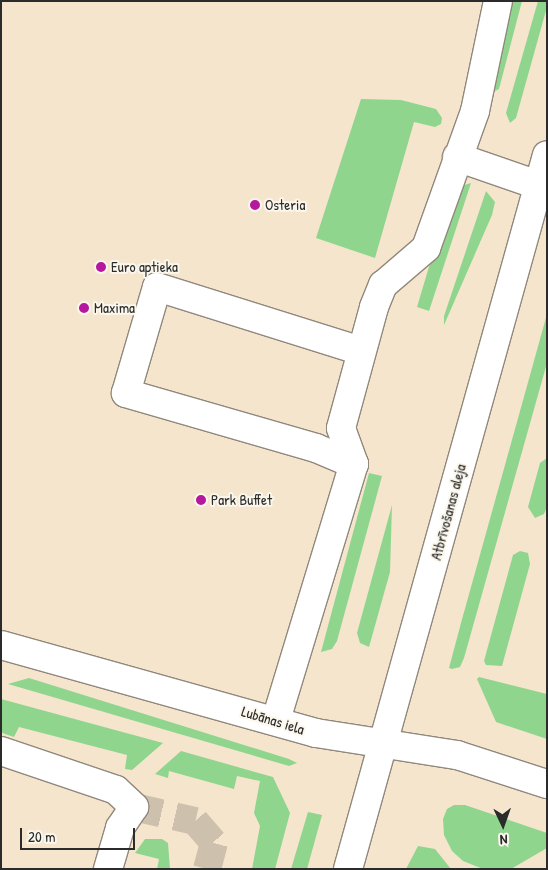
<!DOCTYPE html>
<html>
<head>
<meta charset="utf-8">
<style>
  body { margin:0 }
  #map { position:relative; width:548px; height:870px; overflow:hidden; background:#f6e5cd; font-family:"Patrick Hand",sans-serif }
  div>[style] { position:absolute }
  .green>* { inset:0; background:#8fd58e }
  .minor-tunnel>* { height:28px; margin-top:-14px; transform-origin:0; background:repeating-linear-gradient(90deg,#cdc0ad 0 28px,transparent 0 42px) }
  .roads { filter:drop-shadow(1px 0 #90887c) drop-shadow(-1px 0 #90887c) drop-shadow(0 1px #90887c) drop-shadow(0 -1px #90887c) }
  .minor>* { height:28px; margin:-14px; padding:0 14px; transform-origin:14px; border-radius:14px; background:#fff }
  .major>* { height:28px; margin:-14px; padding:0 14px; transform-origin:14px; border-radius:14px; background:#fff }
  .dots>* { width:14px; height:14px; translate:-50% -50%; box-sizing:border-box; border:2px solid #fbf7ec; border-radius:50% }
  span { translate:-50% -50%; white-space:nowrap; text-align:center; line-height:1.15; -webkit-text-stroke:4px #fbf7ec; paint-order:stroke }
  .poi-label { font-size:15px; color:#2b2b2b }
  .left { translate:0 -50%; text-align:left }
  .street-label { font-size:15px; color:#2b2b2b }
  .frame { position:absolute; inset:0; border:2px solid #2b2b2b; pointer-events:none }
  .north { position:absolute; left:478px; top:800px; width:50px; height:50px; -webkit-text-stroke:4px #fbf7ec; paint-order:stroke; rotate:177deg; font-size:14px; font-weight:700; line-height:20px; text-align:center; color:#2b2b2b }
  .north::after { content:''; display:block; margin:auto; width:18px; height:22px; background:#2b2b2b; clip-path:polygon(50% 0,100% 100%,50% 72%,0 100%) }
  .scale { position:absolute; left:20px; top:828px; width:115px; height:22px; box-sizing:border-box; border:2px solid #2b2b2b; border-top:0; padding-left:6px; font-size:15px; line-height:18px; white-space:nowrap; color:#2b2b2b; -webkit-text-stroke:4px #fbf7ec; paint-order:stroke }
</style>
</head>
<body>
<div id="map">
  <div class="green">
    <i style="clip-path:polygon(508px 1px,522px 1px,499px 89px,493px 92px,487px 89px)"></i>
    <i style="clip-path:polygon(538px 1px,547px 1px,547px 7px,516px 118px,510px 123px,506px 113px)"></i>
    <i style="clip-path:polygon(361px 99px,401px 100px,436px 109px,442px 118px,441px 124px,435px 127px,414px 122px,375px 258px,316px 238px)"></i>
    <i style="clip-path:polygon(471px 183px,429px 311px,417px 307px,448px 203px,458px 187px)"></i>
    <i style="clip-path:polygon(486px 191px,495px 202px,492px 215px,444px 325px,444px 316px)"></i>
    <i style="clip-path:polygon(547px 314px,547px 363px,464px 658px,460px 667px,452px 669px,449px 668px,461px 623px)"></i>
    <i style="clip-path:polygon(547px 458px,547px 507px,544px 514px,535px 518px,528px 507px,540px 463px)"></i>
    <i style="clip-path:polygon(369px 473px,382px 476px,337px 641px,332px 649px,321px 652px)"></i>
    <i style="clip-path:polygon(392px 505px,390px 572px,369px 647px,360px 643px,357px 633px)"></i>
    <i style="clip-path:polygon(520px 551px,528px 553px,530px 564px,502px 666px,486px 665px,484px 661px,513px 555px)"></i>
    <i style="clip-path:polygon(479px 677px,547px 694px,547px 739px,496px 722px,477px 679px)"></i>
    <i style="clip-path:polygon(29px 678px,289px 759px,297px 763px,289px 766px,8px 684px)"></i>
    <i style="clip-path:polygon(1px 699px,163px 743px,132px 770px,125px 769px,127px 755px,19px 727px,14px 737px,5px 734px,1px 732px)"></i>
    <i style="clip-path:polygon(181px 751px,273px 777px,290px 813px,275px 869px,252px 869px,260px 826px,254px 813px,260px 781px,237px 776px,234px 789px,169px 771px,168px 778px,155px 774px)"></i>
    <i style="clip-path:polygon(454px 805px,465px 805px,547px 833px,547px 848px,511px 869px,483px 869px,463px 861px,452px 851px,444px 835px,443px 819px,447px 809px)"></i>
    <i style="clip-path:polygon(308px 812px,322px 815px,307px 869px,291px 869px)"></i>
    <i style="clip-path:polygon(145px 839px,162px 839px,168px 843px,170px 869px,157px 869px,159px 859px,135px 853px)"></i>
    <i style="clip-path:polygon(418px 846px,435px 849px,451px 869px,406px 869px)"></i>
  </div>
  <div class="minor-tunnel">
    <i style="left:134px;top:807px;width:63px;rotate:12.9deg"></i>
    <i style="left:195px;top:821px;width:29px;rotate:49deg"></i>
    <i style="left:214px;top:843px;width:27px;rotate:105deg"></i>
  </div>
  <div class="roads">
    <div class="minor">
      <i style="left:457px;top:157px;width:86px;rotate:19.1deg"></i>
      <i style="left:354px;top:464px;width:41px;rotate:-157.2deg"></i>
      <i style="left:316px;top:448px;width:198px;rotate:-163.9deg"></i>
      <i style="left:126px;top:393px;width:110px;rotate:-73.7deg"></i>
      <i style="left:157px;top:287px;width:214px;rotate:17.4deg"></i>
      <i style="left:1px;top:645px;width:327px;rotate:15.6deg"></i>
      <i style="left:316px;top:733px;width:143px;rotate:8.9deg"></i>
      <i style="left:457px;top:755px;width:95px;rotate:17.9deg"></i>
      <i style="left:276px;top:720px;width:268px;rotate:-73.1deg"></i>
      <i style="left:354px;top:464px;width:38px;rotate:-110deg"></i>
      <i style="left:341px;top:428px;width:125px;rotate:-74.7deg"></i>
      <i style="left:374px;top:307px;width:24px;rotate:-68deg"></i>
      <i style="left:383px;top:285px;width:57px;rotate:-40.7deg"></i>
      <i style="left:426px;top:248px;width:145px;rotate:-70.3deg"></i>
      <i style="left:475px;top:111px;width:112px;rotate:-78.2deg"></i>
      <i style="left:1px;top:751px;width:121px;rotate:18.7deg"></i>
      <i style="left:116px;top:790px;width:25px;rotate:43deg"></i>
      <i style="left:134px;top:807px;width:25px;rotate:124deg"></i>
      <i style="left:120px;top:828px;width:43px;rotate:106.3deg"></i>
    </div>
    <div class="major">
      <i style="left:348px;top:869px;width:741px;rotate:-74.43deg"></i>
    </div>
  </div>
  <div class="dots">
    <i style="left:255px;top:205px;background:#b5179e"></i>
    <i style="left:101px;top:267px;background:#b5179e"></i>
    <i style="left:84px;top:308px;background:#b5179e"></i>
    <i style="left:201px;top:500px;background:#b5179e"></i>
  </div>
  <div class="poi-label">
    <span class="left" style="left:265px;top:205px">Osteria</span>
    <span class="left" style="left:111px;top:267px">Euro aptieka</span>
    <span class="left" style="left:94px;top:308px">Maxima</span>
    <span class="left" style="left:211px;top:500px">Park Buffet</span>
  </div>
  <div class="street-label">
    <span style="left:448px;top:512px;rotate:-75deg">Atbrīvošanas aleja</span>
    <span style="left:273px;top:720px;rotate:17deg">Lubānas iela</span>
  </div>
  <div class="frame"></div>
  <div class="north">N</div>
  <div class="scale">20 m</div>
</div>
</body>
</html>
